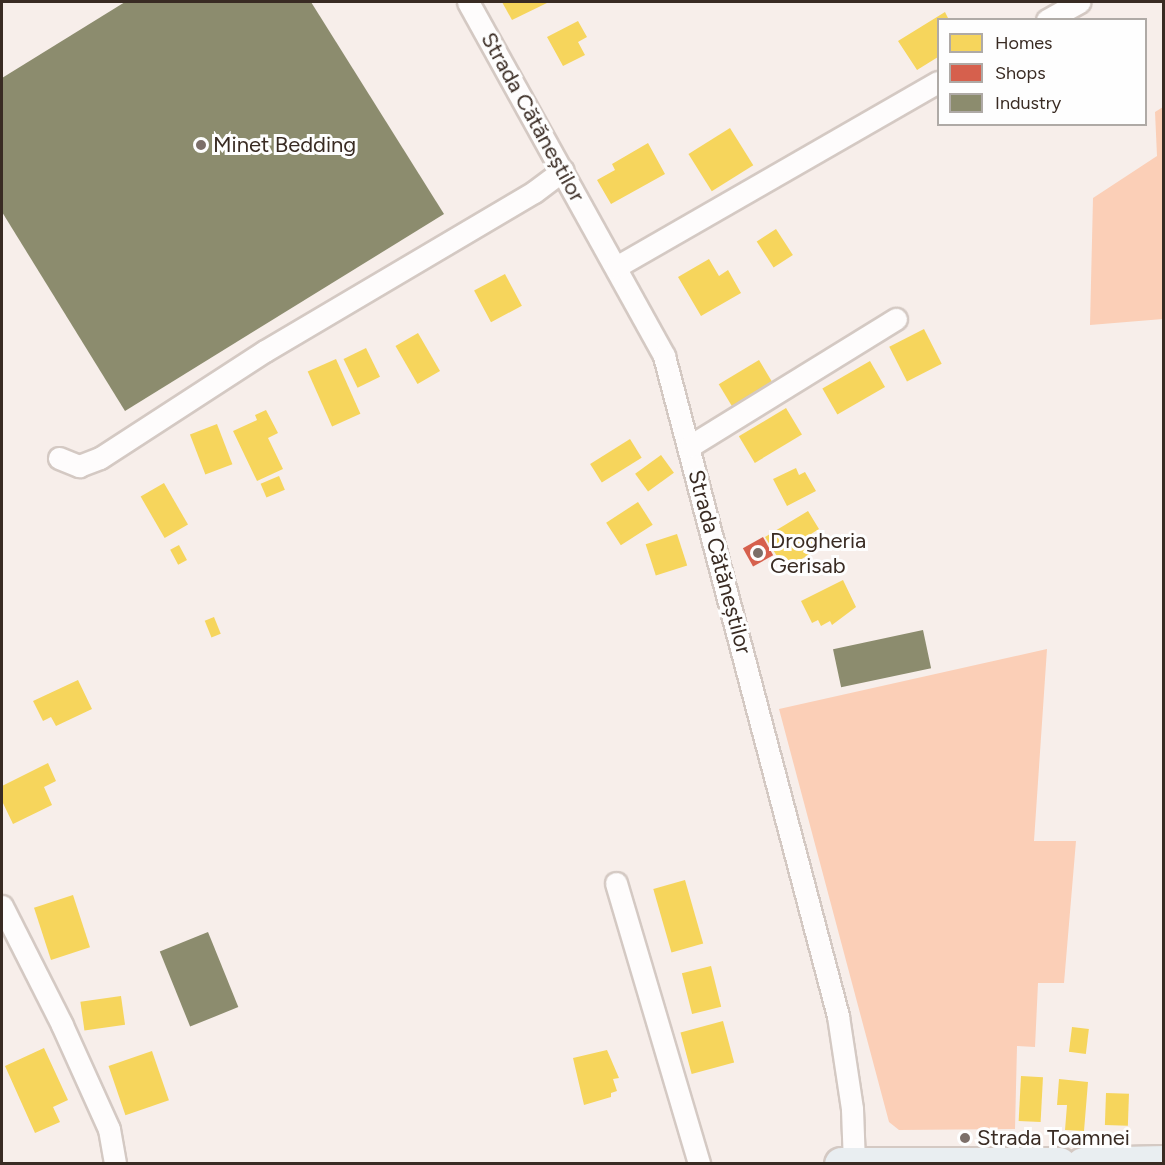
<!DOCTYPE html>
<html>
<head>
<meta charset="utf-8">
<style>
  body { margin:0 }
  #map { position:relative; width:1165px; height:1165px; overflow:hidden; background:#f7eeea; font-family:Figtree,sans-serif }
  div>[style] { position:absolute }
  .green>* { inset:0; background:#fbcfb7 }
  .homes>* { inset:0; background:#f6d55c; transform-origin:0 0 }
  .shops>* { inset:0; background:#d6604d; transform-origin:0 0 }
  .industry>* { inset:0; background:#8c8c6e; transform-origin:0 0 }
  .roads { filter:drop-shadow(2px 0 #d4c9c3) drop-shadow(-2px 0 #d4c9c3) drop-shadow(0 2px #d4c9c3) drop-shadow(0 -2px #d4c9c3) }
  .minor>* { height:21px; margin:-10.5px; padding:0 10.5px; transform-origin:10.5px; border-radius:10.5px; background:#fefcfc }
  .primary>* { height:33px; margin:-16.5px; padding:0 16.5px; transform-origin:16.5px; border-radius:16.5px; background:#e9eef1 }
  .dots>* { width:16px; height:16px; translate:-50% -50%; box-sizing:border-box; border:3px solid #fefefe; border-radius:50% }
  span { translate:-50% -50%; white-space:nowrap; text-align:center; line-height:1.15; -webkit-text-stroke:6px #fefefe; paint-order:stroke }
  .street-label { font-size:22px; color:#392b23 }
  .poi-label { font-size:22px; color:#392b23 }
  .left { translate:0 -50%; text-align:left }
  .frame { position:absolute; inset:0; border:3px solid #392b23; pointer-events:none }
  .legend { position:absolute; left:937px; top:18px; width:210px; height:108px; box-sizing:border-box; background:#fefefe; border:2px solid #afaaa6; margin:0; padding:8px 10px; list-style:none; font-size:18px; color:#392b23 }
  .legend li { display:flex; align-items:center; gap:12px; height:30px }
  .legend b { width:30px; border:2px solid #afaaa6 }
</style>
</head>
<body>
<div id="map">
  <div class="green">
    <i style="clip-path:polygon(1163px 107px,1163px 319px,1090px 325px,1093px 198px,1157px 156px,1155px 112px)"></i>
    <i style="clip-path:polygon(1047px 649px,1034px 841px,1076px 841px,1064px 983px,1038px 983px,1035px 1047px,1017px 1046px,1015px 1129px,899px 1130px,889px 1122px,779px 709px)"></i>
  </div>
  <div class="homes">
    <i style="clip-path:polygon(502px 2px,549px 2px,512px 20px)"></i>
    <i style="clip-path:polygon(945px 12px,949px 20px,938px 20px,938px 57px,917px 70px,898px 41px)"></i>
    <i style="clip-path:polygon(578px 21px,587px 37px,578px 42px,585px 55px,563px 66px,547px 37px)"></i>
    <i style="left:730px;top:128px;width:44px;height:49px;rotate:58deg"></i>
    <i style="clip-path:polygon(648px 143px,665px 174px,611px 204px,597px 180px,615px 170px,612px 164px)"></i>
    <i style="left:776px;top:229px;width:31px;height:23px;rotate:57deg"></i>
    <i style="clip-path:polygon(709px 259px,719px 276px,728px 270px,741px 293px,701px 316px,678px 277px)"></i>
    <i style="left:505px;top:274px;width:36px;height:35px;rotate:62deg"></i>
    <i style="left:924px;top:329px;width:39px;height:39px;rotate:63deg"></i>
    <i style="left:418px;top:333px;width:44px;height:26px;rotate:60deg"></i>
    <i style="left:366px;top:348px;width:32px;height:25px;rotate:64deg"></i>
    <i style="left:336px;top:359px;width:60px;height:31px;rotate:66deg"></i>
    <i style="left:759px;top:360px;width:27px;height:47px;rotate:59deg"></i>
    <i style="left:870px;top:361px;width:30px;height:55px;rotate:60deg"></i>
    <i style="left:786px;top:408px;width:31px;height:55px;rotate:59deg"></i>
    <i style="clip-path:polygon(266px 410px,278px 433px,268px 438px,283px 469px,257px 481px,233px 431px,257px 420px,255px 415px)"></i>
    <i style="left:217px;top:424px;width:43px;height:29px;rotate:69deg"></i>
    <i style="left:630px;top:439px;width:22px;height:47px;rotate:58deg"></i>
    <i style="left:661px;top:455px;width:22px;height:32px;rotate:54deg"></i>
    <i style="clip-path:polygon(796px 468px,799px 475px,805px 472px,816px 491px,787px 506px,773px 479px)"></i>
    <i style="left:279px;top:476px;width:15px;height:20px;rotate:67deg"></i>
    <i style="left:164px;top:483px;width:48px;height:27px;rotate:60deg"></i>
    <i style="left:638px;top:502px;width:27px;height:38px;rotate:57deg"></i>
    <i style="clip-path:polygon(808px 511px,819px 529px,811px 534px,820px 548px,785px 569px,765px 537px)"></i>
    <i style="left:677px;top:534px;width:33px;height:33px;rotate:72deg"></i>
    <i style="left:179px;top:545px;width:17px;height:10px;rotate:62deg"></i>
    <i style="clip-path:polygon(843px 580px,856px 607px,832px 625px,830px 621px,821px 626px,818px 620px,812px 623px,801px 601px)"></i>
    <i style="left:214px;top:617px;width:18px;height:10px;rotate:68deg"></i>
    <i style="clip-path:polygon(78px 680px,92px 709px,56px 726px,51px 717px,43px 721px,33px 701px)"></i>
    <i style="clip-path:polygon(48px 763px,56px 781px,44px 787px,52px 805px,13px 824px,2px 801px,2px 786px)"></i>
    <i style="left:685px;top:880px;width:66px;height:33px;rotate:74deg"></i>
    <i style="left:73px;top:895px;width:55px;height:41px;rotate:72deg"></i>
    <i style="left:711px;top:966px;width:42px;height:30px;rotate:76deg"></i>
    <i style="left:121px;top:996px;width:29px;height:41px;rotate:82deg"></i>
    <i style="left:723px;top:1021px;width:43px;height:44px;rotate:75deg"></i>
    <i style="left:1072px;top:1027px;width:17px;height:25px;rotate:7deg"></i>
    <i style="clip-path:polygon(44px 1048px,68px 1100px,53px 1107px,60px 1122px,35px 1133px,5px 1066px)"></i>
    <i style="clip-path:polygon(607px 1050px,619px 1078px,613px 1079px,617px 1091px,611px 1093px,611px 1097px,584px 1105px,573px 1058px)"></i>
    <i style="left:152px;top:1051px;width:52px;height:46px;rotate:71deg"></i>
    <i style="left:1021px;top:1076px;width:22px;height:45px;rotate:3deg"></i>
    <i style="clip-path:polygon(1059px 1079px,1088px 1082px,1084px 1131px,1065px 1130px,1067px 1105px,1057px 1105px)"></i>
    <i style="left:1106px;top:1093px;width:23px;height:32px;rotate:2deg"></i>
  </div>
  <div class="shops">
    <i style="left:763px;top:537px;width:21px;height:23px;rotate:61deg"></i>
  </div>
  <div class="industry">
    <i style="clip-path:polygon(125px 2px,311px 2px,444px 214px,125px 411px,2px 212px,2px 78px)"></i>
    <i style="left:923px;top:630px;width:39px;height:92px;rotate:78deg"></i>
    <i style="left:208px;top:932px;width:81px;height:52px;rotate:68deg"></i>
  </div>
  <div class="roads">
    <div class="minor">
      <i style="left:468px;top:2px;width:405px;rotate:61deg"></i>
      <i style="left:664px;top:356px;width:683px;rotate:75.23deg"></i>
      <i style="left:838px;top:1016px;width:94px;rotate:81.4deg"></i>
      <i style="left:852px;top:1109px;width:55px;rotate:87.9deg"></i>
      <i style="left:1047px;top:20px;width:37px;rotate:-29deg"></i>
      <i style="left:616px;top:267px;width:371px;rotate:-29.9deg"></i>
      <i style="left:690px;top:446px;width:242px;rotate:-31.7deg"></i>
      <i style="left:59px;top:458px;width:22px;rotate:22deg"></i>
      <i style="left:79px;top:466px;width:22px;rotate:-21deg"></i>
      <i style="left:100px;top:458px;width:197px;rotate:-33deg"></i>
      <i style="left:265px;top:351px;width:312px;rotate:-30.6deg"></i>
      <i style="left:534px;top:192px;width:36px;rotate:-37deg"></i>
      <i style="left:616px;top:883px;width:293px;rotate:73.5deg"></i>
      <i style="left:2px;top:906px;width:133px;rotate:63.2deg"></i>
      <i style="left:62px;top:1025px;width:114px;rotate:65.7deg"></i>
      <i style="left:109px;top:1129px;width:36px;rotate:80deg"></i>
    </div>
    <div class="primary">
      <i style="left:841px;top:1164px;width:218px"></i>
      <i style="left:1083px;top:1164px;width:81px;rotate:-1.4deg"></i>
    </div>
  </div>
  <div class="dots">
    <i style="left:201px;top:145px;background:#7c6f69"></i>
    <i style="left:758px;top:553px;background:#7c6f69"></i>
    <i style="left:965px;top:1138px;background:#7c6f69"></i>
  </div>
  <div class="street-label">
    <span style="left:533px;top:117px;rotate:61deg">Strada Cătăneștilor</span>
    <span style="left:720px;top:562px;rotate:75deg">Strada Cătăneștilor</span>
  </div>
  <div class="poi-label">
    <span class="left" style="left:213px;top:145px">Minet Bedding</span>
    <span class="left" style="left:770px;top:553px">Drogheria<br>Gerisab</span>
    <span class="left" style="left:977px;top:1138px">Strada Toamnei</span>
  </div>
  <div class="frame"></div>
  <ul class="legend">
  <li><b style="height:16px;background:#f6d55c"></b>Homes</li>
  <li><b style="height:16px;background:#d6604d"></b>Shops</li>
  <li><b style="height:16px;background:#8c8c6e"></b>Industry</li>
  </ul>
</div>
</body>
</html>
